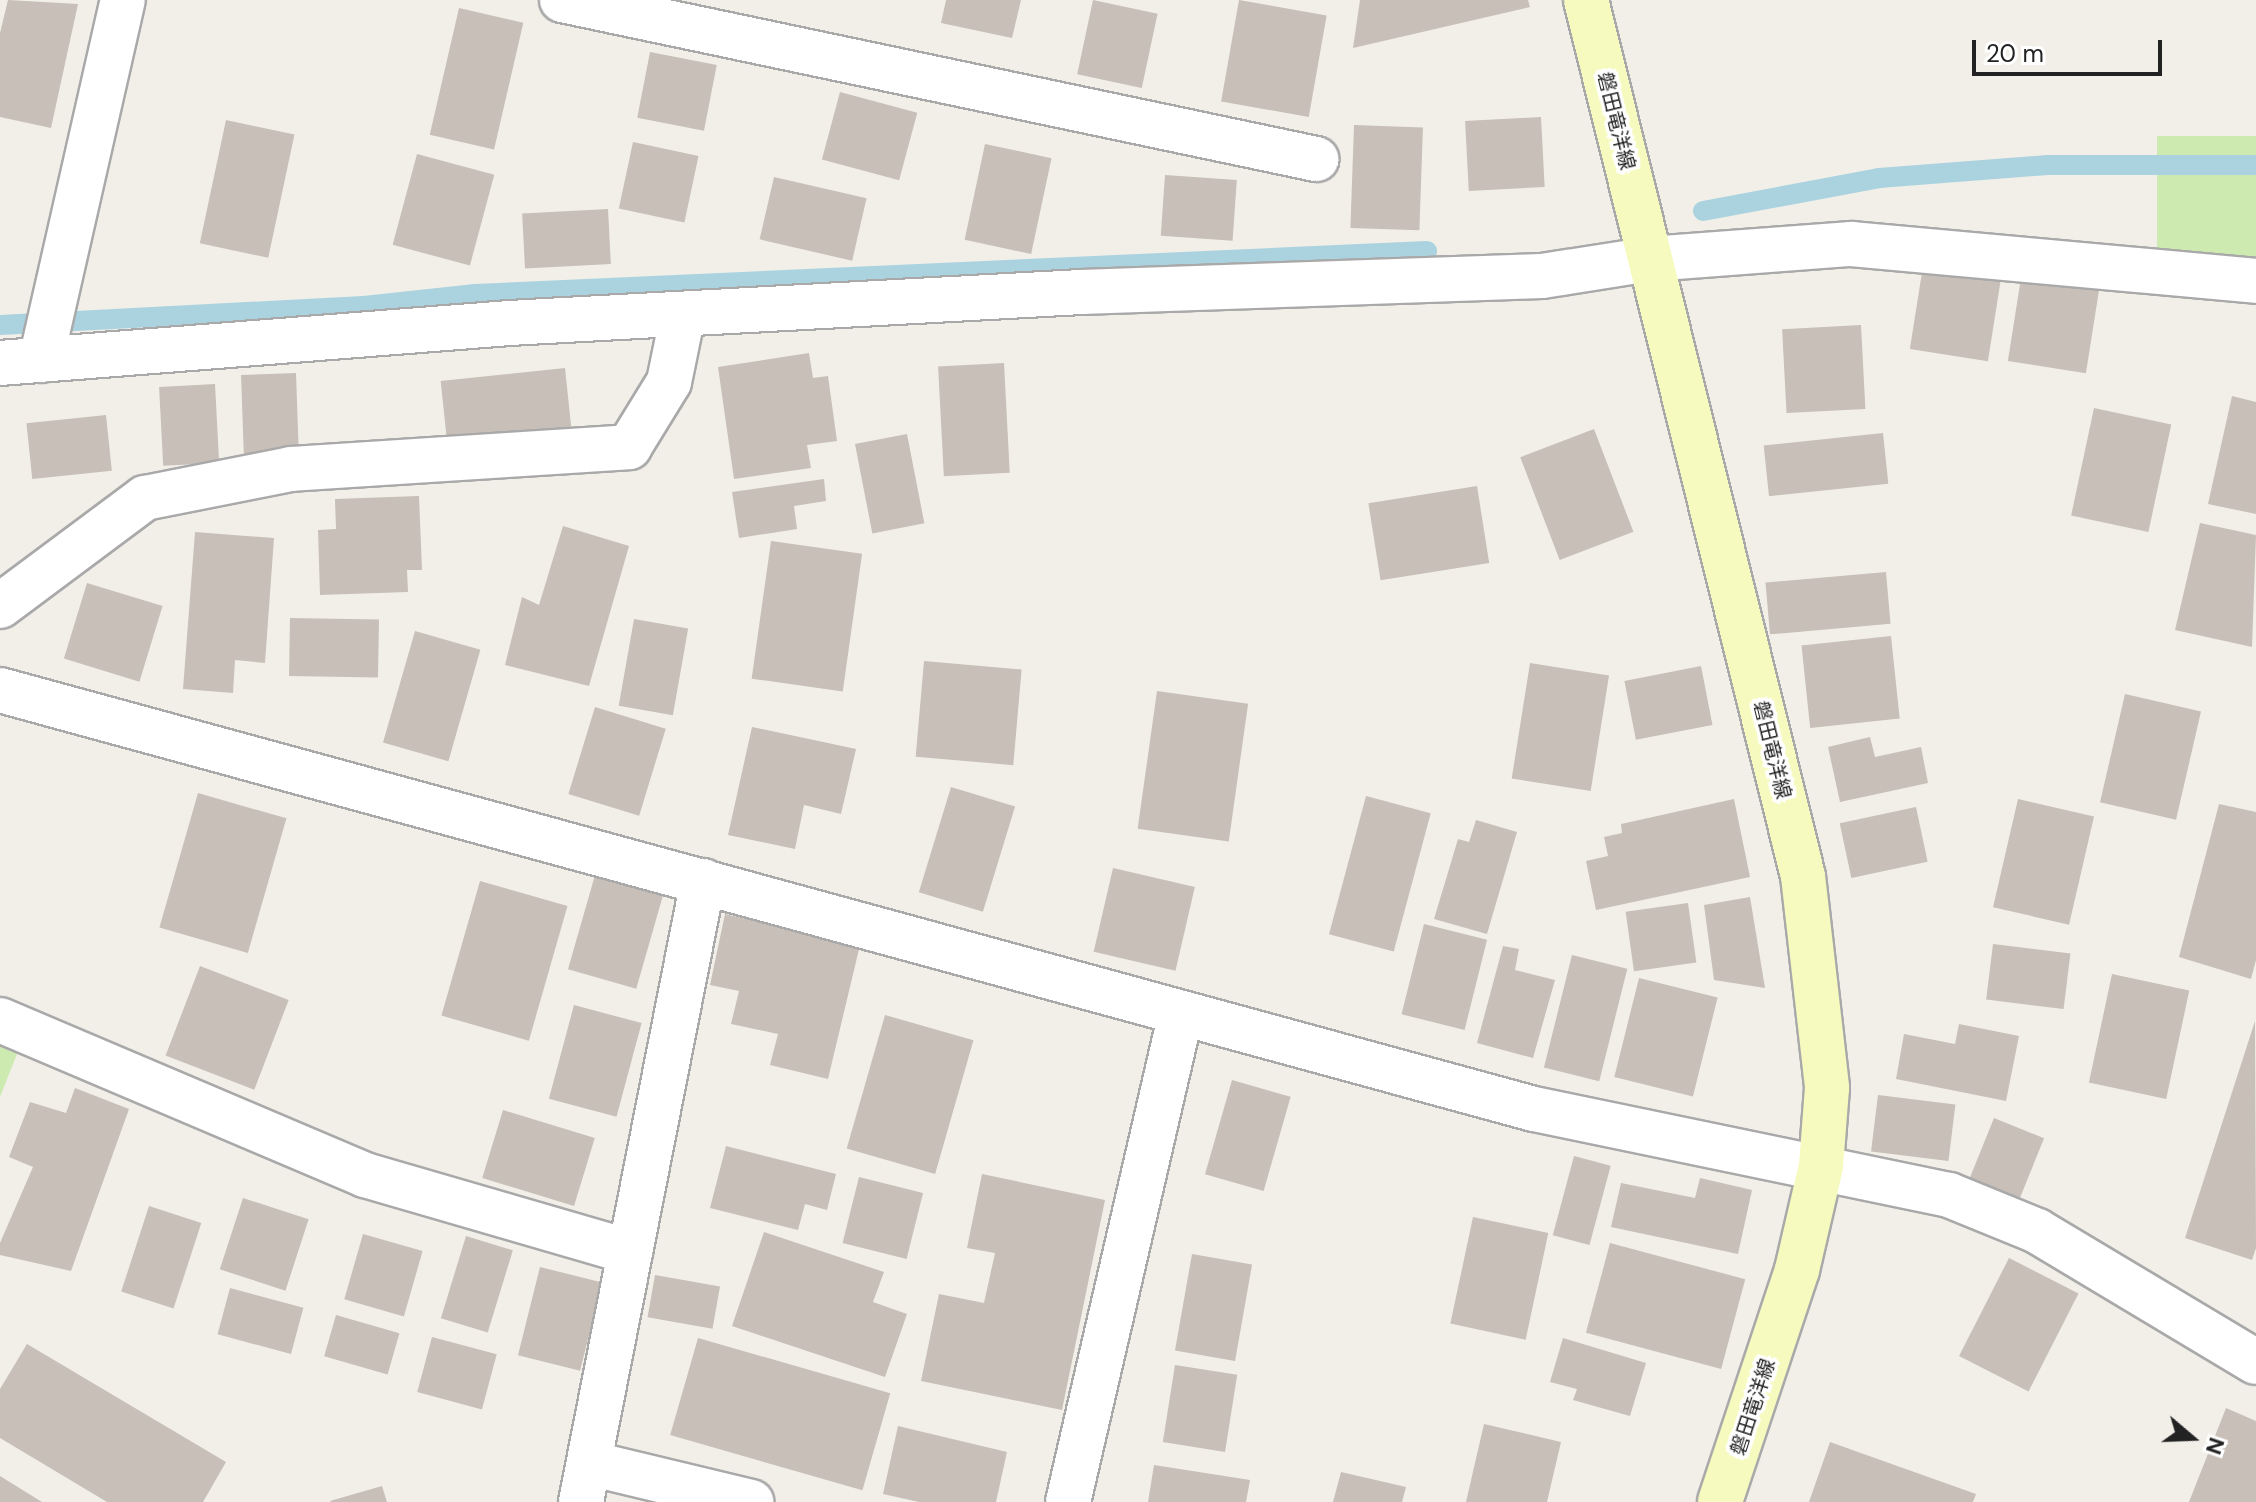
<!DOCTYPE html>
<html>
<head>
<meta charset="utf-8">
<style>
  body { margin:0 }
  #map { position:relative; width:2256px; height:1502px; overflow:hidden; background:#f2efe9; font-family:"DM Sans","Noto Sans JP",sans-serif }
  div>[style] { position:absolute }
  .grass>* { inset:0; background:#cdebb0; transform-origin:0 0 }
  .stream>* { height:20px; margin:-10px; padding:0 10px; transform-origin:10px; border-radius:10px; background:#aad3df }
  .building>* { inset:0; background:#c7bfb8; transform-origin:0 0 }
  .roads { filter:drop-shadow(2px 0 #a9a9a9) drop-shadow(-2px 0 #a9a9a9) drop-shadow(0 2px #a9a9a9) drop-shadow(0 -2px #a9a9a9) }
  .street>* { height:44px; margin:-22px; padding:0 22px; transform-origin:22px; border-radius:22px; background:#fff }
  .secondary>* { height:44px; margin:-22px; padding:0 22px; transform-origin:22px; border-radius:22px; background:#f7fabf }
  span { translate:-50% -50%; white-space:nowrap; text-align:center; line-height:1.15; -webkit-text-stroke:7px #fff; paint-order:stroke }
  .street-label { font-size:20px; color:#222 }
  .north { position:absolute; left:2152px; top:1398px; width:80px; height:80px; -webkit-text-stroke:6px #fff; paint-order:stroke; rotate:109deg; font-size:22px; font-weight:700; line-height:32px; text-align:center; color:#222 }
  .north::after { content:''; display:block; margin:auto; width:28px; height:36px; background:#222; clip-path:polygon(50% 0,100% 100%,50% 72%,0 100%) }
  .scale { position:absolute; left:1972px; top:40px; width:190px; height:36px; box-sizing:border-box; border:4px solid #222; border-top:0; padding-left:10px; font-size:24px; line-height:28px; white-space:nowrap; color:#222; -webkit-text-stroke:6px #fff; paint-order:stroke }
</style>
</head>
<body>
<div id="map">
  <div class="grass">
    <i style="left:2256px;top:136px;width:133px;height:99px;rotate:90deg"></i>
    <i style="clip-path:polygon(0 1020px,26px 1031px,0 1097px)"></i>
  </div>
  <div class="stream">
    <i style="left:1703px;top:211px;width:179px;rotate:-10.6deg"></i>
    <i style="left:1879px;top:178px;width:169px;rotate:-4.4deg"></i>
    <i style="left:2048px;top:165px;width:208px"></i>
    <i style="left:0;top:325px;width:364px;rotate:-3deg"></i>
    <i style="left:364px;top:306px;width:112px;rotate:-6.2deg"></i>
    <i style="left:475px;top:294px;width:953px;rotate:-2.59deg"></i>
  </div>
  <div class="building">
    <i style="clip-path:polygon(8px 0,78px 4px,51px 128px,0 117px,0 33px)"></i>
    <i style="clip-path:polygon(946px 0,1021px 0,1012px 38px,941px 23px)"></i>
    <i style="left:1093px;top:0;width:66px;height:76px;rotate:12deg"></i>
    <i style="left:1239px;top:0;width:89px;height:103px;rotate:10deg"></i>
    <i style="clip-path:polygon(1360px 0,1528px 0,1530px 7px,1353px 48px)"></i>
    <i style="left:459px;top:8px;width:66px;height:130px;rotate:13deg"></i>
    <i style="left:650px;top:52px;width:68px;height:67px;rotate:11deg"></i>
    <i style="left:840px;top:92px;width:80px;height:70px;rotate:15deg"></i>
    <i style="left:1541px;top:117px;width:70px;height:76px;rotate:87deg"></i>
    <i style="left:226px;top:120px;width:70px;height:126px;rotate:12deg"></i>
    <i style="left:1354px;top:125px;width:69px;height:103px;rotate:2deg"></i>
    <i style="left:633px;top:142px;width:67px;height:68px;rotate:12deg"></i>
    <i style="left:985px;top:144px;width:68px;height:98px;rotate:12deg"></i>
    <i style="left:417px;top:154px;width:80px;height:94px;rotate:15deg"></i>
    <i style="left:1165px;top:175px;width:72px;height:61px;rotate:4deg"></i>
    <i style="left:774px;top:177px;width:95px;height:64px;rotate:13deg"></i>
    <i style="left:608px;top:209px;width:55px;height:86px;rotate:87deg"></i>
    <i style="left:1923px;top:266px;width:79px;height:84px;rotate:9deg"></i>
    <i style="left:2021px;top:278px;width:79px;height:84px;rotate:9deg"></i>
    <i style="left:1861px;top:325px;width:84px;height:79px;rotate:87deg"></i>
    <i style="clip-path:polygon(809px 353px,813px 378px,828px 376px,837px 441px,807px 445px,811px 468px,734px 479px,718px 367px)"></i>
    <i style="left:1004px;top:363px;width:110px;height:66px;rotate:87deg"></i>
    <i style="left:565px;top:368px;width:71px;height:125px;rotate:84deg"></i>
    <i style="left:296px;top:373px;width:79px;height:55px;rotate:88deg"></i>
    <i style="left:215px;top:384px;width:79px;height:56px;rotate:87deg"></i>
    <i style="clip-path:polygon(2232px 396px,2256px 402px,2256px 514px,2208px 504px)"></i>
    <i style="left:2094px;top:408px;width:79px;height:110px;rotate:12deg"></i>
    <i style="left:106px;top:415px;width:56px;height:80px;rotate:84deg"></i>
    <i style="left:1594px;top:429px;width:110px;height:79px;rotate:69deg"></i>
    <i style="left:1883px;top:433px;width:51px;height:120px;rotate:84deg"></i>
    <i style="left:907px;top:434px;width:91px;height:53px;rotate:79deg"></i>
    <i style="clip-path:polygon(824px 479px,826px 501px,794px 506px,797px 529px,739px 538px,732px 492px)"></i>
    <i style="left:1477px;top:486px;width:78px;height:110px;rotate:81deg"></i>
    <i style="clip-path:polygon(419px 496px,422px 570px,407px 570px,408px 592px,320px 595px,318px 530px,336px 529px,335px 499px)"></i>
    <i style="clip-path:polygon(2200px 523px,2256px 535px,2252px 647px,2175px 630px)"></i>
    <i style="clip-path:polygon(563px 526px,629px 546px,589px 686px,505px 665px,522px 597px,539px 605px)"></i>
    <i style="clip-path:polygon(195px 532px,274px 538px,265px 663px,235px 660px,233px 693px,183px 689px)"></i>
    <i style="left:771px;top:541px;width:92px;height:139px;rotate:8deg"></i>
    <i style="left:1886px;top:572px;width:52px;height:121px;rotate:85deg"></i>
    <i style="left:87px;top:583px;width:79px;height:79px;rotate:17deg"></i>
    <i style="left:290px;top:618px;width:89px;height:58px;rotate:1deg"></i>
    <i style="left:634px;top:619px;width:55px;height:88px;rotate:10deg"></i>
    <i style="left:415px;top:631px;width:68px;height:116px;rotate:16deg"></i>
    <i style="left:1891px;top:636px;width:83px;height:90px;rotate:84deg"></i>
    <i style="left:924px;top:661px;width:98px;height:96px;rotate:5deg"></i>
    <i style="left:1530px;top:663px;width:80px;height:117px;rotate:9deg"></i>
    <i style="left:1701px;top:666px;width:60px;height:78px;rotate:79deg"></i>
    <i style="left:1157px;top:691px;width:92px;height:139px;rotate:8deg"></i>
    <i style="left:2125px;top:694px;width:78px;height:111px;rotate:13deg"></i>
    <i style="left:595px;top:707px;width:74px;height:91px;rotate:17deg"></i>
    <i style="clip-path:polygon(752px 727px,856px 749px,841px 814px,804px 805px,795px 849px,728px 835px)"></i>
    <i style="clip-path:polygon(1870px 737px,1875px 757px,1921px 747px,1928px 783px,1840px 802px,1828px 747px)"></i>
    <i style="left:951px;top:787px;width:67px;height:110px;rotate:17deg"></i>
    <i style="left:198px;top:793px;width:92px;height:140px;rotate:16deg"></i>
    <i style="left:1366px;top:796px;width:67px;height:143px;rotate:15deg"></i>
    <i style="clip-path:polygon(1734px 799px,1750px 877px,1596px 910px,1586px 861px,1608px 856px,1604px 837px,1622px 833px,1621px 824px)"></i>
    <i style="left:2018px;top:799px;width:78px;height:111px;rotate:13deg"></i>
    <i style="clip-path:polygon(2219px 804px,2256px 812px,2256px 960px,2251px 979px,2179px 957px)"></i>
    <i style="left:1916px;top:807px;width:56px;height:78px;rotate:78deg"></i>
    <i style="clip-path:polygon(1476px 820px,1517px 832px,1487px 934px,1434px 919px,1458px 839px,1469px 842px)"></i>
    <i style="left:1113px;top:868px;width:84px;height:86px;rotate:13deg"></i>
    <i style="left:595px;top:875px;width:71px;height:98px;rotate:16deg"></i>
    <i style="left:480px;top:881px;width:91px;height:140px;rotate:16deg"></i>
    <i style="clip-path:polygon(1750px 897px,1765px 988px,1714px 980px,1704px 905px)"></i>
    <i style="left:1688px;top:903px;width:60px;height:63px;rotate:82deg"></i>
    <i style="clip-path:polygon(725px 914px,860px 945px,828px 1079px,770px 1065px,778px 1034px,731px 1024px,739px 991px,710px 985px)"></i>
    <i style="left:1424px;top:924px;width:65px;height:93px;rotate:14deg"></i>
    <i style="left:1993px;top:944px;width:78px;height:56px;rotate:7deg"></i>
    <i style="clip-path:polygon(1503px 946px,1519px 949px,1515px 970px,1555px 980px,1533px 1058px,1477px 1043px)"></i>
    <i style="left:1572px;top:955px;width:57px;height:116px;rotate:14deg"></i>
    <i style="left:200px;top:966px;width:95px;height:96px;rotate:21deg"></i>
    <i style="left:2112px;top:974px;width:79px;height:111px;rotate:12deg"></i>
    <i style="left:1639px;top:978px;width:81px;height:102px;rotate:14deg"></i>
    <i style="left:574px;top:1005px;width:70px;height:97px;rotate:15deg"></i>
    <i style="left:885px;top:1015px;width:92px;height:139px;rotate:16deg"></i>
    <i style="clip-path:polygon(2255px 1021px,2256px 1248px,2252px 1260px,2185px 1238px)"></i>
    <i style="clip-path:polygon(1959px 1024px,2019px 1036px,2006px 1101px,1896px 1079px,1904px 1034px,1955px 1044px)"></i>
    <i style="left:1232px;top:1080px;width:61px;height:98px;rotate:16deg"></i>
    <i style="clip-path:polygon(75px 1088px,129px 1109px,71px 1271px,0 1255px,0 1243px,33px 1167px,9px 1157px,30px 1102px,66px 1113px)"></i>
    <i style="left:1878px;top:1095px;width:78px;height:57px;rotate:7deg"></i>
    <i style="left:503px;top:1110px;width:96px;height:71px;rotate:17deg"></i>
    <i style="left:1994px;top:1118px;width:54px;height:69px;rotate:22deg"></i>
    <i style="clip-path:polygon(726px 1146px,836px 1174px,827px 1210px,805px 1204px,798px 1230px,710px 1208px)"></i>
    <i style="left:1574px;top:1156px;width:38px;height:82px;rotate:15deg"></i>
    <i style="clip-path:polygon(982px 1174px,1105px 1200px,1062px 1410px,921px 1381px,939px 1294px,984px 1303px,995px 1253px,967px 1248px)"></i>
    <i style="left:859px;top:1177px;width:66px;height:68px;rotate:14deg"></i>
    <i style="clip-path:polygon(1700px 1178px,1752px 1190px,1738px 1254px,1611px 1227px,1621px 1183px,1695px 1198px)"></i>
    <i style="left:243px;top:1198px;width:69px;height:75px;rotate:18deg"></i>
    <i style="left:149px;top:1206px;width:55px;height:90px;rotate:18deg"></i>
    <i style="left:1473px;top:1217px;width:77px;height:109px;rotate:12deg"></i>
    <i style="clip-path:polygon(764px 1232px,884px 1272px,873px 1302px,907px 1314px,885px 1377px,732px 1326px)"></i>
    <i style="left:363px;top:1234px;width:62px;height:68px;rotate:16deg"></i>
    <i style="left:466px;top:1236px;width:49px;height:86px;rotate:17deg"></i>
    <i style="left:1610px;top:1243px;width:140px;height:93px;rotate:15deg"></i>
    <i style="left:1192px;top:1254px;width:61px;height:98px;rotate:10deg"></i>
    <i style="left:2009px;top:1258px;width:78px;height:110px;rotate:27deg"></i>
    <i style="left:540px;top:1267px;width:64px;height:91px;rotate:14deg"></i>
    <i style="left:655px;top:1275px;width:66px;height:43px;rotate:10deg"></i>
    <i style="left:230px;top:1288px;width:76px;height:48px;rotate:15deg"></i>
    <i style="left:336px;top:1315px;width:66px;height:43px;rotate:16deg"></i>
    <i style="left:432px;top:1337px;width:67px;height:57px;rotate:15deg"></i>
    <i style="left:698px;top:1338px;width:200px;height:101px;rotate:16deg"></i>
    <i style="clip-path:polygon(1563px 1338px,1646px 1363px,1630px 1416px,1573px 1400px,1577px 1389px,1550px 1382px)"></i>
    <i style="clip-path:polygon(27px 1344px,226px 1462px,203px 1502px,107px 1502px,0 1438px,0 1389px)"></i>
    <i style="left:1175px;top:1365px;width:63px;height:78px;rotate:9deg"></i>
    <i style="clip-path:polygon(2226px 1408px,2256px 1421px,2256px 1502px,2189px 1502px)"></i>
    <i style="clip-path:polygon(1484px 1424px,1561px 1442px,1547px 1502px,1466px 1502px)"></i>
    <i style="clip-path:polygon(898px 1426px,1007px 1452px,996px 1502px,919px 1502px,883px 1494px)"></i>
    <i style="clip-path:polygon(1830px 1442px,1976px 1494px,1973px 1502px,1809px 1502px)"></i>
    <i style="clip-path:polygon(1154px 1465px,1250px 1480px,1246px 1502px,1148px 1502px)"></i>
    <i style="clip-path:polygon(1341px 1472px,1406px 1487px,1402px 1502px,1333px 1502px)"></i>
    <i style="clip-path:polygon(0 1476px,42px 1502px,0 1502px)"></i>
    <i style="clip-path:polygon(382px 1486px,387px 1502px,331px 1502px,330px 1501px)"></i>
  </div>
  <div class="roads">
    <div class="street">
      <i style="left:562px;top:0;width:771px;rotate:11.91deg"></i>
      <i style="left:41px;top:360px;width:369px;rotate:-77.2deg"></i>
      <i style="left:0;top:363px;width:511px;rotate:-4.49deg"></i>
      <i style="left:509px;top:323px;width:573px;rotate:-3.1deg"></i>
      <i style="left:1081px;top:292px;width:461px;rotate:-2deg"></i>
      <i style="left:1542px;top:276px;width:109px;rotate:-8.9deg"></i>
      <i style="left:1650px;top:259px;width:202px;rotate:-4.3deg"></i>
      <i style="left:1851px;top:244px;width:407px;rotate:5.2deg"></i>
      <i style="left:0;top:606px;width:181px;rotate:-36.7deg"></i>
      <i style="left:145px;top:498px;width:149px;rotate:-11.2deg"></i>
      <i style="left:291px;top:469px;width:339px;rotate:-3.7deg"></i>
      <i style="left:629px;top:447px;width:76px;rotate:-58.4deg"></i>
      <i style="left:669px;top:382px;width:69px;rotate:-78.4deg"></i>
      <i style="left:0;top:690px;width:1590px;rotate:15.28deg"></i>
      <i style="left:1534px;top:1109px;width:424px;rotate:11.7deg"></i>
      <i style="left:1949px;top:1195px;width:95px;rotate:22.2deg"></i>
      <i style="left:2037px;top:1231px;width:255px;rotate:30.9deg"></i>
      <i style="left:0;top:1020px;width:397px;rotate:23deg"></i>
      <i style="left:365px;top:1175px;width:276px;rotate:16.2deg"></i>
      <i style="left:589px;top:1463px;width:167px;rotate:13.5deg"></i>
      <i style="left:581px;top:1502px;width:633px;rotate:-78.89deg"></i>
      <i style="left:1068px;top:1502px;width:502px;rotate:-76.99deg"></i>
    </div>
    <div class="secondary">
      <i style="left:1586px;top:0;width:902px;rotate:76.09deg"></i>
      <i style="left:1803px;top:876px;width:213px;rotate:83.5deg"></i>
      <i style="left:1827px;top:1088px;width:78px;rotate:94.4deg"></i>
      <i style="left:1821px;top:1166px;width:107px;rotate:103deg"></i>
      <i style="left:1797px;top:1270px;width:244px;rotate:108.4deg"></i>
    </div>
  </div>
  <div class="street-label">
    <span style="left:1616px;top:121px;rotate:76deg">磐田竜洋線</span>
    <span style="left:1772px;top:750px;rotate:76deg">磐田竜洋線</span>
    <span style="left:1753px;top:1407px;rotate:-72deg">磐田竜洋線</span>
  </div>
  <div class="north">N</div>
  <div class="scale">20 m</div>
</div>
</body>
</html>
